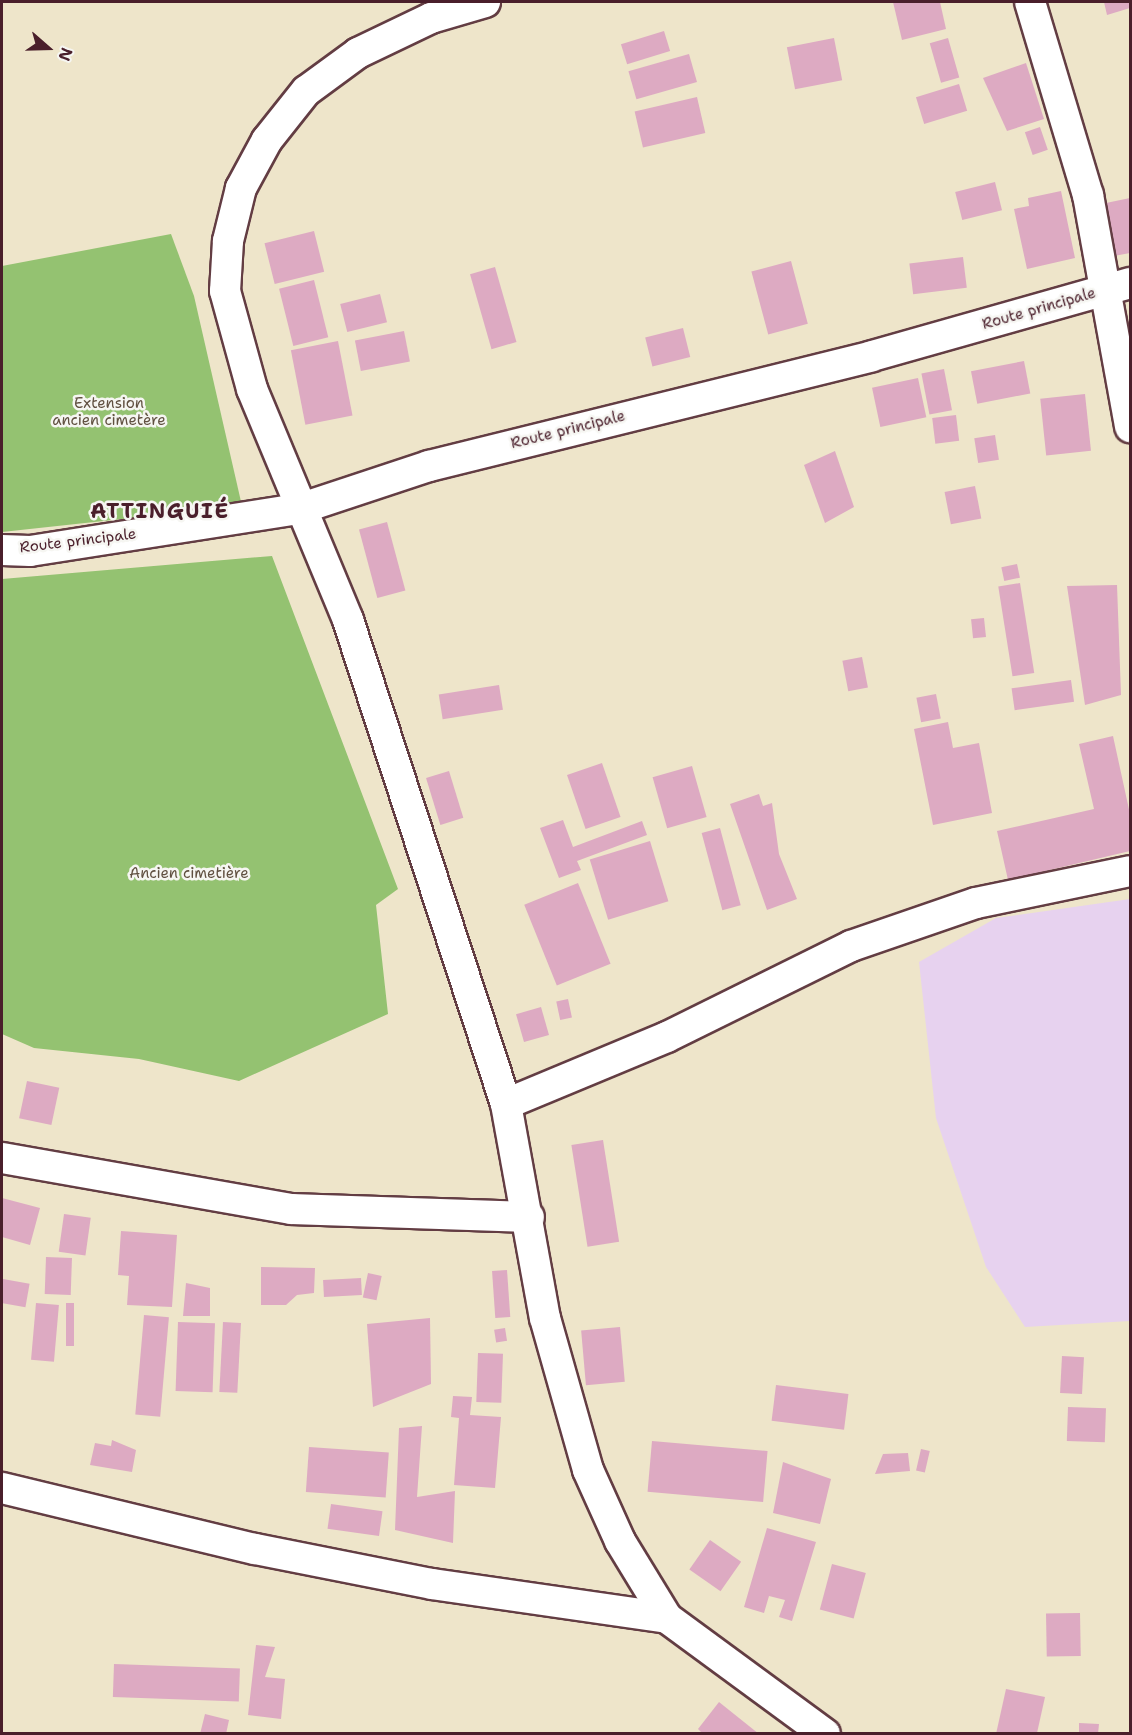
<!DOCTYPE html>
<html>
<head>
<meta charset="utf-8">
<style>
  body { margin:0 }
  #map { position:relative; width:1132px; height:1735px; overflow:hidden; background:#eee5ca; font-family:"Shantell Sans",sans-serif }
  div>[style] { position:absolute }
  .built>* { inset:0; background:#e7d2ef }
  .green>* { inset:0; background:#94c271 }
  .building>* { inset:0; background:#ddaac2; transform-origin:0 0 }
  .roads { filter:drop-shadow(2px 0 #633d43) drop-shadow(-2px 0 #633d43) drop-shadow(0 2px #633d43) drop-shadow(0 -2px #633d43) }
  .minor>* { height:30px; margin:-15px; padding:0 15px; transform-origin:15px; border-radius:15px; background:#fff }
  span { translate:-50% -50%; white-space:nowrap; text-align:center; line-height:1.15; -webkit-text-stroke:5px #f6f6f2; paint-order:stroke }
  .street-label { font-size:15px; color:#4a1f2b }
  .park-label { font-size:15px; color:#605040 }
  .district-label { font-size:21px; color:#4a1f2b; font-weight:700; letter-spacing:1.5px }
  .frame { position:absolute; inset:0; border:3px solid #4a1f2b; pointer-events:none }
  .north { position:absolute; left:18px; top:18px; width:60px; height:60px; -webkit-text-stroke:4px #f6f6f2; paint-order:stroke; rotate:110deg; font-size:16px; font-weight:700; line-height:24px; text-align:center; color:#4a1f2b }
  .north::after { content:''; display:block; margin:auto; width:21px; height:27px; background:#4a1f2b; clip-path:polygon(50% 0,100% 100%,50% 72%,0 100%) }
</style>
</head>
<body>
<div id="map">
  <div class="built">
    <i style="clip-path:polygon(1130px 899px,1130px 1321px,1025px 1327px,986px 1267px,936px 1118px,919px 962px,996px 918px)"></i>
  </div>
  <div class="green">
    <i style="clip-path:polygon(171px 234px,194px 296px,242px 506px,2px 532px,2px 266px)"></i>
    <i style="clip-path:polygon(272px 556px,398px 889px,376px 905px,388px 1014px,239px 1081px,139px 1059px,34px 1048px,2px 1034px,2px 579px)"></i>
  </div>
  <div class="building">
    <i style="clip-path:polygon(893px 2px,940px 2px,946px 29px,902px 40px)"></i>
    <i style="clip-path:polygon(1104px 2px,1130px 2px,1130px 8px,1107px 15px)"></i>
    <i style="left:664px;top:31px;width:21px;height:45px;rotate:73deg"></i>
    <i style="left:834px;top:38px;width:43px;height:48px;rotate:79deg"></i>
    <i style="left:948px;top:38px;width:41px;height:19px;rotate:74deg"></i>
    <i style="left:689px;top:54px;width:29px;height:63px;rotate:74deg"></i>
    <i style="clip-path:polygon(1026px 63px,1044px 119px,1007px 131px,983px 78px)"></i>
    <i style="left:959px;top:84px;width:28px;height:45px;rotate:73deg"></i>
    <i style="left:697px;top:97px;width:37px;height:64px;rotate:77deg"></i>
    <i style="left:1040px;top:127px;width:24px;height:16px;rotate:71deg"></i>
    <i style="left:995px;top:182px;width:29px;height:41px;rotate:76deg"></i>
    <i style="clip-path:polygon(1061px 191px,1075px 258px,1027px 269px,1014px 209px,1029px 206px,1028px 198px)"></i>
    <i style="clip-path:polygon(1130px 198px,1130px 253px,1114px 256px,1106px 203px)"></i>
    <i style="left:314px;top:231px;width:42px;height:51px;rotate:76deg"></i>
    <i style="left:963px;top:257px;width:31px;height:54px;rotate:83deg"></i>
    <i style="left:791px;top:261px;width:65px;height:41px;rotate:75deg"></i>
    <i style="left:495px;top:267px;width:78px;height:26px;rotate:74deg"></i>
    <i style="left:314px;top:280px;width:59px;height:36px;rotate:76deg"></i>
    <i style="left:380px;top:294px;width:29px;height:41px;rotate:76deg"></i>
    <i style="left:683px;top:328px;width:30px;height:39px;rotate:76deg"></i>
    <i style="left:404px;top:331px;width:31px;height:50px;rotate:79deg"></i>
    <i style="left:338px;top:341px;width:76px;height:48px;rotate:79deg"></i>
    <i style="left:1024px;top:361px;width:33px;height:54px;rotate:79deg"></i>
    <i style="left:944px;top:369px;width:42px;height:23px;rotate:79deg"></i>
    <i style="left:918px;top:378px;width:40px;height:47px;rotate:78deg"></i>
    <i style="left:1085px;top:394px;width:57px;height:45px;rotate:84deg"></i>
    <i style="left:956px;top:415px;width:26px;height:24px;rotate:83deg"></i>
    <i style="left:995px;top:435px;width:25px;height:21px;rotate:81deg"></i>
    <i style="clip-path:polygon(835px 451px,854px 507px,825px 523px,804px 465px)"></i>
    <i style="left:975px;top:486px;width:33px;height:31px;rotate:79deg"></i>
    <i style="left:387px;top:522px;width:71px;height:29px;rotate:75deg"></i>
    <i style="left:1017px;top:564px;width:14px;height:16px;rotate:78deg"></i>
    <i style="left:1020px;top:583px;width:91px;height:22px;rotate:81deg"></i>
    <i style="clip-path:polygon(1117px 585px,1121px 695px,1085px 705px,1067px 586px)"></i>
    <i style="left:984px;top:618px;width:19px;height:13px;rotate:84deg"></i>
    <i style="left:862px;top:657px;width:31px;height:20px;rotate:79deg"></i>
    <i style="left:1071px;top:680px;width:22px;height:60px;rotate:82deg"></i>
    <i style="left:499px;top:685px;width:25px;height:61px;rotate:81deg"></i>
    <i style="left:936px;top:694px;width:25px;height:20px;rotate:79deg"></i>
    <i style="clip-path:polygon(948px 722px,953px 748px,979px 743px,992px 813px,933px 825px,914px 729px)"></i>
    <i style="clip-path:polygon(1113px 736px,1130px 814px,1130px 851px,1008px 880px,997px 831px,1094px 809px,1079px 744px)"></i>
    <i style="left:602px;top:763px;width:57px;height:37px;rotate:71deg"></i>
    <i style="left:692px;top:766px;width:53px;height:41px;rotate:74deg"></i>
    <i style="left:449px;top:771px;width:49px;height:24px;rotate:73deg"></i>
    <i style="clip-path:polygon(759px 794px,763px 806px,772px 803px,779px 854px,797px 899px,767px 910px,730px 804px)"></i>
    <i style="clip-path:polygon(563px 820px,573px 847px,642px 821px,647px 835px,577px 861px,581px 870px,559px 878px,540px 828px)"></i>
    <i style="left:720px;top:828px;width:80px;height:19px;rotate:75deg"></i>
    <i style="left:650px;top:841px;width:63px;height:63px;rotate:73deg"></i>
    <i style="left:578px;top:883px;width:87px;height:58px;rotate:68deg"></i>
    <i style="left:568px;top:999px;width:19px;height:12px;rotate:78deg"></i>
    <i style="left:541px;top:1007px;width:29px;height:26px;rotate:74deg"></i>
    <i style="left:27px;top:1081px;width:33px;height:38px;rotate:12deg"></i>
    <i style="left:603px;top:1140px;width:103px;height:32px;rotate:81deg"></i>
    <i style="clip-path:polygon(2px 1198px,40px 1208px,30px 1245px,2px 1237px)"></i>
    <i style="left:64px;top:1214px;width:27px;height:38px;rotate:8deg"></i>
    <i style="clip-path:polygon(121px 1231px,177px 1235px,172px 1307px,127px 1305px,129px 1276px,118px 1275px)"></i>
    <i style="left:46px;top:1257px;width:26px;height:37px;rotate:2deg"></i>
    <i style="clip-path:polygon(261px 1267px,315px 1268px,314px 1293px,297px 1295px,286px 1305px,261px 1305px)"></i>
    <i style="left:507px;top:1270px;width:47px;height:15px;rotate:86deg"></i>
    <i style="left:368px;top:1273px;width:14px;height:25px;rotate:12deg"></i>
    <i style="left:361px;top:1278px;width:17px;height:38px;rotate:87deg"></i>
    <i style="left:3px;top:1279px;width:27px;height:24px;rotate:10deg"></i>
    <i style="clip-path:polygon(186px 1283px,210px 1288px,210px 1316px,183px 1316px)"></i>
    <i style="left:36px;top:1303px;width:23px;height:57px;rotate:5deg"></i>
    <i style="left:66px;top:1303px;width:8px;height:43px"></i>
    <i style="left:144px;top:1315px;width:25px;height:100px;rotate:5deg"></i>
    <i style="clip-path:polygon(430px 1318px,431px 1384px,373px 1407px,367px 1324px)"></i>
    <i style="left:178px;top:1322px;width:37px;height:69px;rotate:2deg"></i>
    <i style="left:223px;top:1322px;width:18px;height:70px;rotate:3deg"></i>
    <i style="left:620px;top:1327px;width:55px;height:39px;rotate:85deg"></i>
    <i style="left:505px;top:1328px;width:13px;height:11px;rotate:81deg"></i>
    <i style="left:478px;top:1353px;width:25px;height:49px;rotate:2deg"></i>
    <i style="left:1062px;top:1356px;width:22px;height:37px;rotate:3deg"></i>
    <i style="left:776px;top:1385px;width:73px;height:36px;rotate:7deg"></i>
    <i style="clip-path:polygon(453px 1396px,472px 1397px,470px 1415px,501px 1417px,495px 1488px,454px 1485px,459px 1418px,451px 1417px)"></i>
    <i style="left:1068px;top:1407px;width:38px;height:34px;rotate:2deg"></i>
    <i style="clip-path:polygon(422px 1426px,417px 1497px,455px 1491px,453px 1543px,395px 1530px,399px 1428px)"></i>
    <i style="clip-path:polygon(112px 1440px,136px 1450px,132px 1472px,90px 1465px,95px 1443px,111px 1446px)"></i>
    <i style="left:652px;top:1441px;width:116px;height:51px;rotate:5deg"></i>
    <i style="left:309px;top:1447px;width:80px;height:45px;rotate:4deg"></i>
    <i style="left:921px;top:1449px;width:9px;height:22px;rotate:13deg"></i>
    <i style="clip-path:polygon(908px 1453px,910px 1471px,875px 1474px,883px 1454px)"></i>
    <i style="clip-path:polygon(783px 1462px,831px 1479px,820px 1524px,773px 1513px)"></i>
    <i style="left:331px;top:1504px;width:52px;height:25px;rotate:8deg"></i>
    <i style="clip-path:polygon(767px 1528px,816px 1542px,792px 1621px,779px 1617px,785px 1600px,769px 1596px,764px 1613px,744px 1607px)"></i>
    <i style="left:710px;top:1540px;width:38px;height:36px;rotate:35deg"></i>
    <i style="left:832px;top:1564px;width:35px;height:47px;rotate:15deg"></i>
    <i style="left:1080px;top:1613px;width:43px;height:34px;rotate:89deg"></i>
    <i style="clip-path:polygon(256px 1645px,275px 1647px,265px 1677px,285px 1679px,281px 1719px,248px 1715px)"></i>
    <i style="left:114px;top:1664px;width:126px;height:33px;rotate:2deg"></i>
    <i style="clip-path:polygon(1006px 1689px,1045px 1697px,1037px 1733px,996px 1734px)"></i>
    <i style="clip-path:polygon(719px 1702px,759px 1734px,703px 1734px,698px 1729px)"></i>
    <i style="clip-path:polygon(205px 1714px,229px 1720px,226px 1734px,200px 1734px)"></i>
    <i style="clip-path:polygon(1079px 1723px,1099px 1724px,1098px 1734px,1079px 1732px)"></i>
  </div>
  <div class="roads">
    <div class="minor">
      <i style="left:485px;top:2px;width:56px;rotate:163.5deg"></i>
      <i style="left:431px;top:18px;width:81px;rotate:154.4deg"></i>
      <i style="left:358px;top:53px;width:64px;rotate:143.8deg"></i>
      <i style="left:306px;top:91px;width:63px;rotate:128.5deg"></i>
      <i style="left:267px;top:140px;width:55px;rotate:118.4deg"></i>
      <i style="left:241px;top:188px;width:55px;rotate:103.8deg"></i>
      <i style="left:228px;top:241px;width:50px;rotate:93.4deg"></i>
      <i style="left:225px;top:291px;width:102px;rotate:74.6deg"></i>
      <i style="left:252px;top:389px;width:250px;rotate:67.4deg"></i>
      <i style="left:348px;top:620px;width:509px;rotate:71.92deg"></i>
      <i style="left:506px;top:1104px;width:218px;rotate:79.7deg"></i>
      <i style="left:545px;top:1318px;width:158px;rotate:74.2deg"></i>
      <i style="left:588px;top:1470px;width:78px;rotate:65.7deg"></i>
      <i style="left:620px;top:1541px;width:90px;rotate:58.6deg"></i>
      <i style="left:667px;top:1618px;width:196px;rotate:36.3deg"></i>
      <i style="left:1030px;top:2px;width:202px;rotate:73.3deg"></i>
      <i style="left:1088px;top:195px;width:236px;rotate:79.7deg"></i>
      <i style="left:2px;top:550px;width:28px;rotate:2deg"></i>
      <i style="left:30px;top:551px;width:272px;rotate:-8.9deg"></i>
      <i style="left:299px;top:509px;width:137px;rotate:-18.3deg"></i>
      <i style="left:429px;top:466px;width:456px;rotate:-13.9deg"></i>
      <i style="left:872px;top:356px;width:268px;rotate:-15.8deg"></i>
      <i style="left:506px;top:1104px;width:174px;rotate:-22.6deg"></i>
      <i style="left:667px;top:1037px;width:205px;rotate:-26.3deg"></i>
      <i style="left:851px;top:946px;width:132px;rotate:-19deg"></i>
      <i style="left:976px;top:903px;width:157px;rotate:-11.7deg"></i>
      <i style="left:2px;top:1158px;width:293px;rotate:10deg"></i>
      <i style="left:291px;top:1209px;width:238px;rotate:1.9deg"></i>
      <i style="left:2px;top:1488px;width:260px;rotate:13.6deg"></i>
      <i style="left:255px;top:1549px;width:180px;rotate:11.2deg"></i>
      <i style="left:432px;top:1584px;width:237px;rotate:8.2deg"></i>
    </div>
  </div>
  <div class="street-label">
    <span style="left:1039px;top:309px;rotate:-16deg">Route principale</span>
    <span style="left:568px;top:430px;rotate:-14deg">Route principale</span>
    <span style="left:78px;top:541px;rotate:-7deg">Route principale</span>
  </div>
  <div class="park-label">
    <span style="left:109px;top:412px">Extension<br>ancien cimetère</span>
    <span style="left:189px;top:874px">Ancien cimetière</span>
  </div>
  <div class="district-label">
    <span style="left:160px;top:511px">ATTINGUIÉ</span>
  </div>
  <div class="frame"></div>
  <div class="north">N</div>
</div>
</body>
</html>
